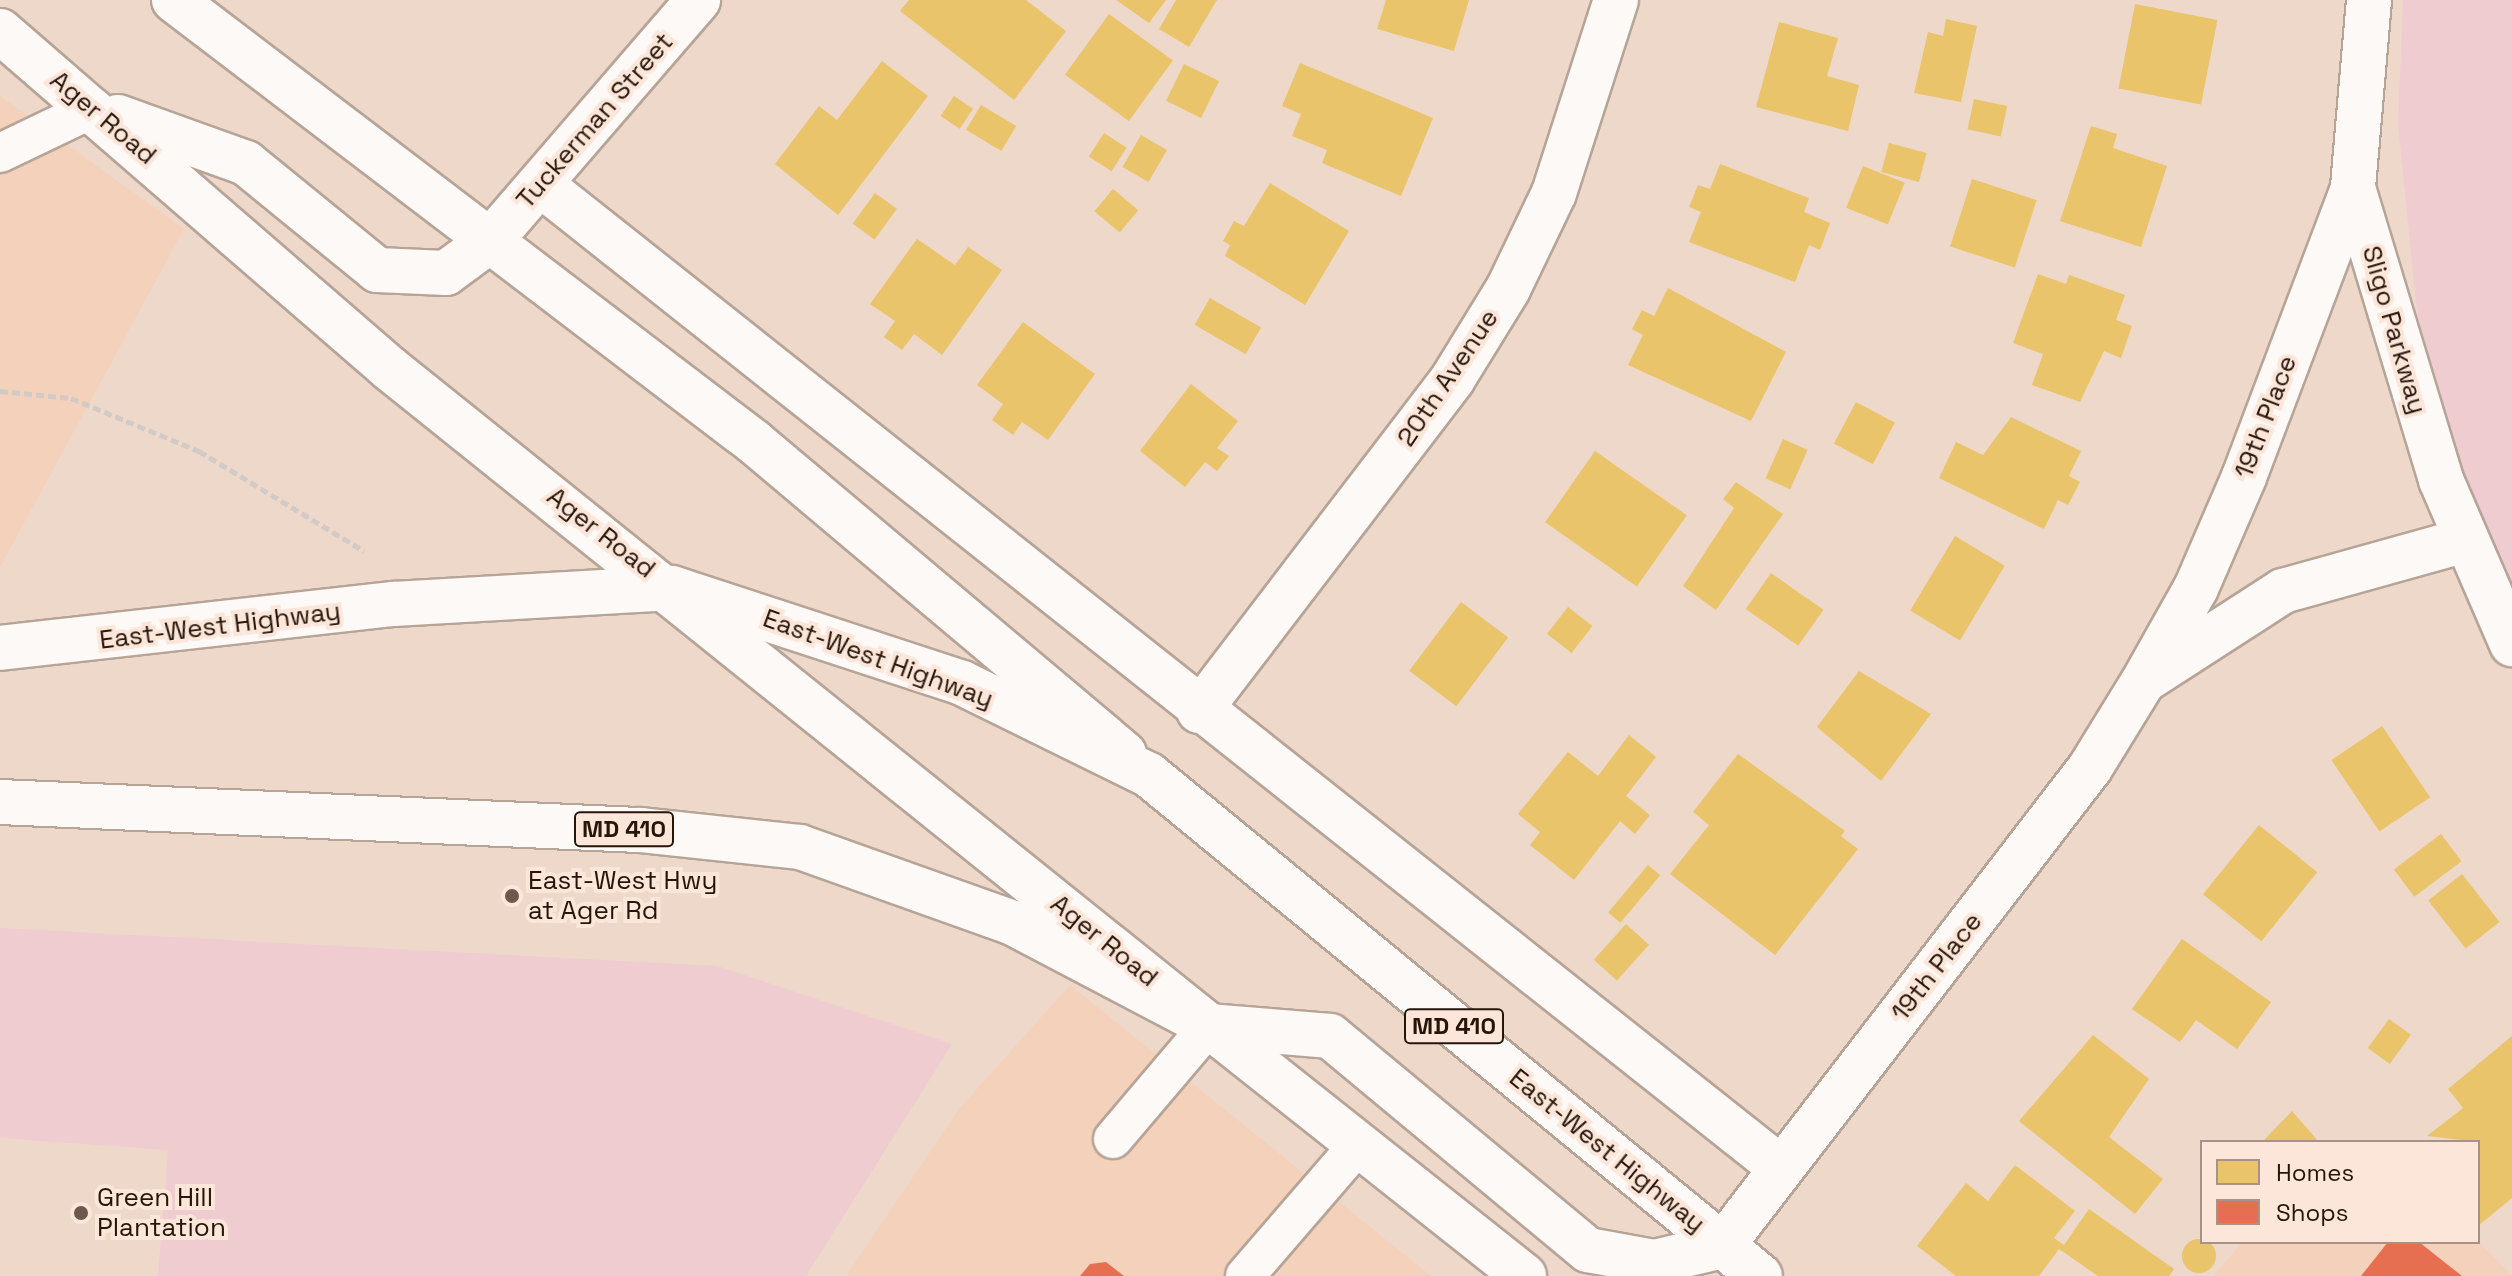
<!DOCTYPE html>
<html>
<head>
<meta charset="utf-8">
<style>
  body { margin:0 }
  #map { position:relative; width:2512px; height:1276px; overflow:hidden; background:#eed8ca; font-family:"Space Grotesk",sans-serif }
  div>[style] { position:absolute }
  .built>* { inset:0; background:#f4d1bb }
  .green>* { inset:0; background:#efcccf }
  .homes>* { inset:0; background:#e9c46a; transform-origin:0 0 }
  .round { border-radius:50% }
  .shops>* { inset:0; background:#e76f51 }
  .path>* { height:5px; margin-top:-2.5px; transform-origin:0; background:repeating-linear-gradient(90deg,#d1cac6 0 8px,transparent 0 12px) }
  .roads { filter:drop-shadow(2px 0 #b6a497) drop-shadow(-2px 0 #b6a497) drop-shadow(0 2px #b6a497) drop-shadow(0 -2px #b6a497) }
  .lane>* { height:38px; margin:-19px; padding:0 19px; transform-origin:19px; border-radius:19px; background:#fcf9f7 }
  .street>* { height:44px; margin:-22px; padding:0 22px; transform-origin:22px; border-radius:22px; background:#fcf9f7 }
  .secondary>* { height:44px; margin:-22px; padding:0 22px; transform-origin:22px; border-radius:22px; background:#fcf9f7 }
  .primary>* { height:44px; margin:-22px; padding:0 22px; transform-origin:22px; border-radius:22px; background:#fcf9f7 }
  .dots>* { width:22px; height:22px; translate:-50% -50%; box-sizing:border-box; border:4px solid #fbe6d9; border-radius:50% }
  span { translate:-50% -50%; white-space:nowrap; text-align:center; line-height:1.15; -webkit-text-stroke:8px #fbe6d9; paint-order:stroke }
  .shield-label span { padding:2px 6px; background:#fbe6d9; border:2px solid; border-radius:6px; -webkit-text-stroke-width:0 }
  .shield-label { font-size:24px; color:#261509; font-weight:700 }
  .street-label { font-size:26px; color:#261509 }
  .poi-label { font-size:26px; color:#261509 }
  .left { translate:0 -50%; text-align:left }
  .legend { position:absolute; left:2200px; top:1140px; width:280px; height:104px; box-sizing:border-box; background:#fbe6d9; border:2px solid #a69286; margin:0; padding:10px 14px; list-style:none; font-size:24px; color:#261509 }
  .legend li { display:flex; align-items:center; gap:16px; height:40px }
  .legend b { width:40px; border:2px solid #a69286 }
</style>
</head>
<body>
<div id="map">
  <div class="built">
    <i style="clip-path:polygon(0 96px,184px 229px,0 567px)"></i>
    <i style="clip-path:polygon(1070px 985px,1431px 1276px,846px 1276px,959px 1109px)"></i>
    <i style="clip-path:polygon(2478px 1241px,2512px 1276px,2213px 1276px,2243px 1242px)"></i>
  </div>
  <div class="green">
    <i style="clip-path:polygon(2403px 0,2512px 0,2512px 592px,2455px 458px,2417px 312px,2398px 124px)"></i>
    <i style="clip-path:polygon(0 928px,717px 966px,952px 1044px,806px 1276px,158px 1276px,168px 1150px,0 1138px)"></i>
  </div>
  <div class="homes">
    <i style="clip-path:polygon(909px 0,1026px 0,1066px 31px,1014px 100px,900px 11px)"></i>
    <i style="clip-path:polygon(1116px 0,1166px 0,1149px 23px)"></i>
    <i style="clip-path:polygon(1176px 0,1217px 0,1189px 47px,1159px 29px)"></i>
    <i style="clip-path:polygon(1386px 0,1469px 0,1454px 51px,1377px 29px)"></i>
    <i style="left:2135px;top:4px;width:84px;height:86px;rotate:11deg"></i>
    <i style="left:1109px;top:14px;width:79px;height:75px;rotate:36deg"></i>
    <i style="clip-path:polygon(1946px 19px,1977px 26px,1961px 102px,1914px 93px,1928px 32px,1943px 36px)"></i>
    <i style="clip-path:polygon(1779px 22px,1838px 38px,1827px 76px,1859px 85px,1848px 131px,1756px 107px)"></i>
    <i style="clip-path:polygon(882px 61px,928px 96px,838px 215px,775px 164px,819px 106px,837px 120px)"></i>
    <i style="clip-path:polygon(1300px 63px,1433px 118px,1401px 196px,1322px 163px,1327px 150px,1292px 136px,1301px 114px,1282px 106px)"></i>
    <i style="left:1184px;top:64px;width:39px;height:41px;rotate:26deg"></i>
    <i style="left:954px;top:96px;width:23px;height:24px;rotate:34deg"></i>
    <i style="left:1974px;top:99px;width:34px;height:31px;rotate:12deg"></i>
    <i style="left:981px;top:105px;width:41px;height:29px;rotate:31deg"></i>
    <i style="clip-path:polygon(2091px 126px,2117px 134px,2113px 148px,2167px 166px,2141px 247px,2060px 221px)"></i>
    <i style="left:1104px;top:133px;width:27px;height:28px;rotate:33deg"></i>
    <i style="left:1141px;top:135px;width:30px;height:37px;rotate:30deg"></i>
    <i style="left:1889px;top:143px;width:39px;height:30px;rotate:15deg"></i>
    <i style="clip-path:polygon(1720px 164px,1809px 198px,1804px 212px,1830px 223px,1820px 250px,1809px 245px,1795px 282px,1689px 242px,1701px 212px,1689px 207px,1698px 185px,1710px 189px)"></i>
    <i style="left:1863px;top:166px;width:45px;height:45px;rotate:22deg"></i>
    <i style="left:1972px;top:179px;width:68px;height:71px;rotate:18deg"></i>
    <i style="clip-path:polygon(1270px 183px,1349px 231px,1305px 305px,1225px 256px,1230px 245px,1223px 241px,1234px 221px,1244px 226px)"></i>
    <i style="left:1113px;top:189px;width:33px;height:29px;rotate:40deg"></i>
    <i style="left:875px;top:193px;width:27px;height:38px;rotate:36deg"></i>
    <i style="clip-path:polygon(917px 239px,955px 265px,968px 247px,1002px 270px,942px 355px,914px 334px,902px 350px,884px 337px,895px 321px,870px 304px)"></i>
    <i style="clip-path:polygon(2038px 274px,2066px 284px,2069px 275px,2125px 295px,2116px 320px,2132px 326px,2121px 358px,2104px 351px,2080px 402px,2032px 385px,2043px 354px,2013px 343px)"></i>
    <i style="clip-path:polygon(1668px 288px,1786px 352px,1751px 421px,1628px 365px,1643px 335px,1632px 329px,1642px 310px,1654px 316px)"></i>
    <i style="left:1210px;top:298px;width:59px;height:31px;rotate:30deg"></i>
    <i style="clip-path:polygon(1023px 322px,1095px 374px,1048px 440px,1022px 422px,1013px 435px,992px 420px,1003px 404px,977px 385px)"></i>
    <i style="clip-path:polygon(1191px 384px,1238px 421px,1217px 448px,1229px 456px,1217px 471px,1205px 462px,1185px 487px,1140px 451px)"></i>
    <i style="left:1856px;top:402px;width:44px;height:47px;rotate:28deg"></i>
    <i style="clip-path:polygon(2011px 417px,2081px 451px,2069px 476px,2080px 482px,2068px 505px,2058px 500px,2044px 529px,1939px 478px,1956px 442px,1983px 455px)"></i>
    <i style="left:1783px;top:439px;width:27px;height:43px;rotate:24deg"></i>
    <i style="left:1595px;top:451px;width:112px;height:87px;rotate:35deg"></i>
    <i style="clip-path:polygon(1736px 482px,1783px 514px,1716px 610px,1683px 586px,1734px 508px,1723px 499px)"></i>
    <i style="left:1955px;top:536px;width:58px;height:87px;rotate:31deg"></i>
    <i style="left:1771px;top:573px;width:64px;height:44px;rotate:35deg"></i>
    <i style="left:1461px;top:602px;width:59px;height:86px;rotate:37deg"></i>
    <i style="left:1568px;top:607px;width:31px;height:34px;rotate:38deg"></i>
    <i style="clip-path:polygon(1859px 671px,1931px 714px,1881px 781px,1817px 727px)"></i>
    <i style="left:2382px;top:726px;width:86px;height:61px;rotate:56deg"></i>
    <i style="clip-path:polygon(1629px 735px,1656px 757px,1626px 796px,1650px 815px,1635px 834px,1620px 821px,1574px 880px,1530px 845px,1540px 832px,1518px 814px,1568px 752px,1598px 776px)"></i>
    <i style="clip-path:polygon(1738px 754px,1845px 831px,1841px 836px,1858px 849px,1775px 955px,1670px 874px,1709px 825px,1693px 812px)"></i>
    <i style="left:2259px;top:825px;width:75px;height:89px;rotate:39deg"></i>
    <i style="left:2441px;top:834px;width:34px;height:59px;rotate:53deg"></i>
    <i style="left:1648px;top:865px;width:16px;height:62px;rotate:40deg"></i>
    <i style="left:2462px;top:874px;width:61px;height:43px;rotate:52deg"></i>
    <i style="left:1626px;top:924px;width:31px;height:48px;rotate:42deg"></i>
    <i style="clip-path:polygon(2182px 939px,2271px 1002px,2237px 1049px,2196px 1020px,2180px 1042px,2132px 1009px)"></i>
    <i style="left:2389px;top:1019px;width:27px;height:36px;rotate:36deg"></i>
    <i style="clip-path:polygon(2093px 1035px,2149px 1079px,2109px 1137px,2163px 1179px,2135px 1214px,2019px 1121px)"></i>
    <i style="clip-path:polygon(2512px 1036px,2512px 1198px,2478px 1226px,2478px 1142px,2427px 1136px,2463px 1108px,2448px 1089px)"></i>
    <i style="clip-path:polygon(2292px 1111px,2319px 1142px,2262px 1142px)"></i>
    <i style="clip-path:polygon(2015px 1165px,2075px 1211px,2054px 1238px,2064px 1245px,2089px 1209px,2174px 1269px,2169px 1276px,2098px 1276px,2059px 1249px,2039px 1276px,1956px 1276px,1917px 1246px,1966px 1183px,1988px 1201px)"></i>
    <i class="round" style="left:2182px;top:1239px;width:34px;height:34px"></i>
  </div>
  <div class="shops">
    <i style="clip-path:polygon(2388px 1242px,2419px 1242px,2462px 1276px,2361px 1276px)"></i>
    <i style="clip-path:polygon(1106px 1262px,1124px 1276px,1080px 1276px,1090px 1264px)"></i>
  </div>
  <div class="path">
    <i style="left:0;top:391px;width:71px;rotate:5.6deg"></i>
    <i style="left:71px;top:398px;width:139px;rotate:22.5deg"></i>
    <i style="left:199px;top:451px;width:193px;rotate:31.2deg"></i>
  </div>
  <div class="roads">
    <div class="lane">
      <i style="left:0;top:153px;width:104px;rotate:-25.6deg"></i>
      <i style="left:1113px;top:1139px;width:148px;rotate:-49.7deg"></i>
      <i style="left:1245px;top:1276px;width:173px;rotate:-49.2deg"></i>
    </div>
    <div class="street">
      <i style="left:2369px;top:0;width:189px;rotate:94.9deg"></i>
      <i style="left:2353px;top:188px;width:305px;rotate:73.2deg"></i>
      <i style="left:2441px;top:480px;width:179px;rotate:66.6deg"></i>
      <i style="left:540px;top:184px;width:1584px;rotate:38.41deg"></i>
      <i style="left:491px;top:240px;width:317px;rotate:-49.2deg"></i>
      <i style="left:2148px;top:678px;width:161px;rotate:-32.8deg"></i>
      <i style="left:2283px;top:591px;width:186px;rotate:-15.6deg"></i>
      <i style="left:1199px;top:711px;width:417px;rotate:-52.6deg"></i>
      <i style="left:1452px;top:380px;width:107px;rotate:-58.4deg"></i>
      <i style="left:1508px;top:289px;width:106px;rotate:-64.4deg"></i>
      <i style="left:1554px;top:193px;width:203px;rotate:-72.2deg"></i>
      <i style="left:1722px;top:1246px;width:603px;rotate:-52.41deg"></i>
      <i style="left:2090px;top:768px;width:101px;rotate:-58.4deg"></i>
      <i style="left:2143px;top:682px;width:108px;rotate:-60.6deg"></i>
      <i style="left:2196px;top:588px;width:121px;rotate:-66.6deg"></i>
      <i style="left:2244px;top:477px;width:309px;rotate:-69.3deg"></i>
    </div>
    <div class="secondary">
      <i style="left:174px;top:0;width:729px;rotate:37.31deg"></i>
      <i style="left:754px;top:442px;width:484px;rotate:40.1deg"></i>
      <i style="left:0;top:31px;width:515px;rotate:40.9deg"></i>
      <i style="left:389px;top:368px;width:1051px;rotate:38.74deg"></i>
      <i style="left:1209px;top:1026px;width:121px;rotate:4.7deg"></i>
      <i style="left:1330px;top:1036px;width:335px;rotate:39.7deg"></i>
      <i style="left:1588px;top:1250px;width:68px;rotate:10.2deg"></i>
      <i style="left:1655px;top:1262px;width:69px;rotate:-13.4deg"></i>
      <i style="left:118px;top:117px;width:136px;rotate:19.8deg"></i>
      <i style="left:246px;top:163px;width:169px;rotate:39.2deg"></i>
      <i style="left:377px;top:270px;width:69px;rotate:2.5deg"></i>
      <i style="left:446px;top:273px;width:56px;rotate:-36.3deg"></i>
    </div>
    <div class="primary">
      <i style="left:0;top:648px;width:396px;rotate:-6.4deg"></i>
      <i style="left:394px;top:604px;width:278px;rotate:-3.3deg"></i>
      <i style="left:672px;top:588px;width:305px;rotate:18.1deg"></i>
      <i style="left:962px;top:683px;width:208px;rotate:26.2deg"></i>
      <i style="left:1149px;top:775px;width:790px;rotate:39.35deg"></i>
      <i style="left:0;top:802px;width:641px;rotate:2.51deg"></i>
      <i style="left:640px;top:830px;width:161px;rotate:6.1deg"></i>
      <i style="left:800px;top:847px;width:226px;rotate:19.6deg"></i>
      <i style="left:1013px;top:923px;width:221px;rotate:27.7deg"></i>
      <i style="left:1209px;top:1026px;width:402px;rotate:38.4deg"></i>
    </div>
  </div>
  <div class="dots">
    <i style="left:512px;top:896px;background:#6c594d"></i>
    <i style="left:81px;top:1213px;background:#6c594d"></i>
  </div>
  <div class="shield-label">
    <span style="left:624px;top:829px">MD 410</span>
    <span style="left:1454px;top:1026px">MD 410</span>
  </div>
  <div class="street-label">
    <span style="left:103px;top:118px;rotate:40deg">Ager Road</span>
    <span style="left:595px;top:121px;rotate:-49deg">Tuckerman Street</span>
    <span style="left:2394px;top:330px;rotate:74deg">Sligo Parkway</span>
    <span style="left:1448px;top:378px;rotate:-56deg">20th Avenue</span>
    <span style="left:2266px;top:417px;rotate:-69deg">19th Place</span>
    <span style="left:601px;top:533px;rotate:38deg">Ager Road</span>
    <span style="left:220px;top:626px;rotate:-7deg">East-West Highway</span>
    <span style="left:878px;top:659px;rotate:20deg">East-West Highway</span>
    <span style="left:1104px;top:941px;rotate:39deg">Ager Road</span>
    <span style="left:1937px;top:967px;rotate:-52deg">19th Place</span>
    <span style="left:1607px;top:1151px;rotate:39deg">East-West Highway</span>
  </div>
  <div class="poi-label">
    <span class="left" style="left:528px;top:896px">East-West Hwy<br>at Ager Rd</span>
    <span class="left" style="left:97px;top:1213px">Green Hill<br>Plantation</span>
  </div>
  <ul class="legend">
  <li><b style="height:22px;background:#e9c46a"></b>Homes</li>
  <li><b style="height:22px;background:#e76f51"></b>Shops</li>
  </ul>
</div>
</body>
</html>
